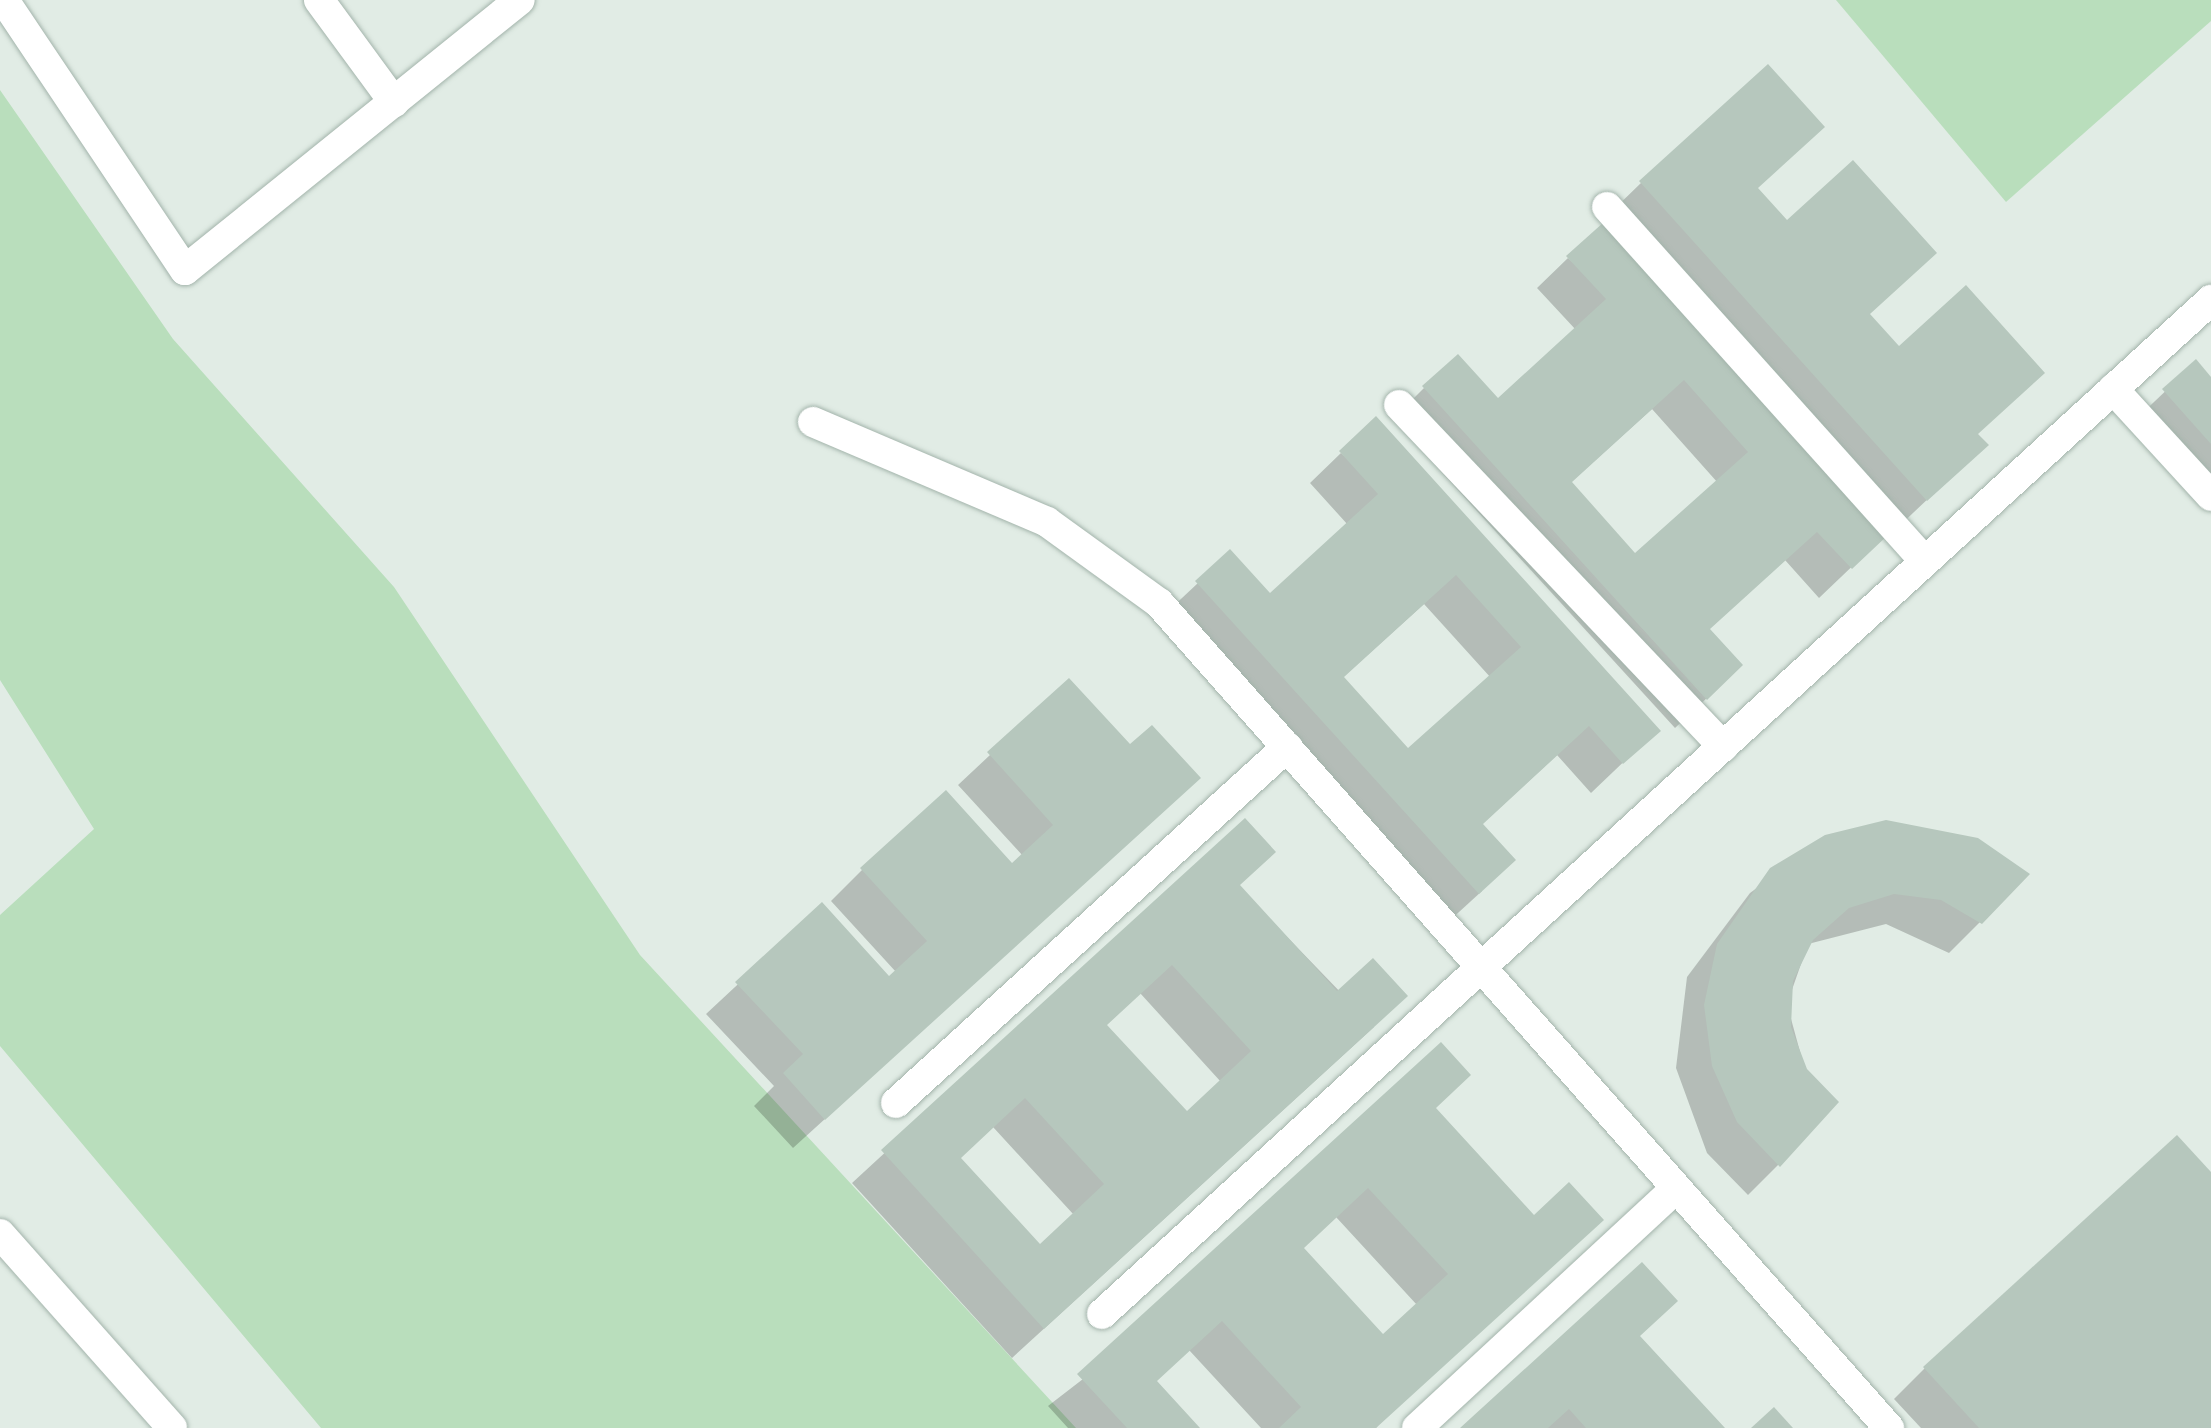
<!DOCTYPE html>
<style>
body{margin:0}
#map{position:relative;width:2211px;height:1428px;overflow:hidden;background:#e1ece5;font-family:Arial,sans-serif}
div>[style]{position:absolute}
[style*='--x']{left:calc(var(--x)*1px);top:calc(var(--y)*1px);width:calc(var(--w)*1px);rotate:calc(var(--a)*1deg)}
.green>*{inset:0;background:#b9debc}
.shadow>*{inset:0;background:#0003}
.building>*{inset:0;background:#b6c7bd}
.roads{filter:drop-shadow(0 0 2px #a3b4ab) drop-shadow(0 0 2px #a3b4ab)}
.minor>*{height:30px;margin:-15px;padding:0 15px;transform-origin:15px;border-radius:15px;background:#fff}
span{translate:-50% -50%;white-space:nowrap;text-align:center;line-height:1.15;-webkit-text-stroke:8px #f1f8f4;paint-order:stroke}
</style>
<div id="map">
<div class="green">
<div style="clip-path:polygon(1836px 0,2211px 0,2211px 21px,2006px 202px)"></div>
<div style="clip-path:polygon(0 90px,173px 339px,394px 587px,640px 955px,1076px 1428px,321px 1428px,0 1046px,0 915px,94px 829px,0 680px)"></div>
</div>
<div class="shadow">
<div style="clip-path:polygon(1641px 183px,1756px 189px,1787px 223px,1934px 253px,1868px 315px,1985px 445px,1895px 530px,1610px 213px)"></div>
<div style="clip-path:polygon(evenodd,1568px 258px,1885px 535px,1819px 598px,1785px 560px,1708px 630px,1709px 696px,1675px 728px,1393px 419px,1424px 388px,1498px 402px,1576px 330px,1537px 288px,1568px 258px,1652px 409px,1718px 483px,1635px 557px,1570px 483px,1652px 409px)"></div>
<div style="clip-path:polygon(2195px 363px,2211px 380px,2211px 508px,2133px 422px)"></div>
<div style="clip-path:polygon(evenodd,1341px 453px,1657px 730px,1591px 793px,1557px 755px,1481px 825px,1482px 891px,1447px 923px,1166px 613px,1230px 553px,1270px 596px,1348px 525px,1310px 483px,1341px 453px,1424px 604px,1491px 678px,1408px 752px,1342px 678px,1424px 604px)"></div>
<div style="clip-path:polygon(1069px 681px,1167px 808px,793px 1148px,754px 1106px,774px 1086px,706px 1014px,822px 906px,889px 979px,896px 972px,831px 901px,862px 870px,1011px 866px,1023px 856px,958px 785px)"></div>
<div style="clip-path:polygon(evenodd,1245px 821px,1238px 886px,1374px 1027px,1012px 1358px,852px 1183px,1245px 821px,1140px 993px,1221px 1082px,1186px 1114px,1105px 1026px,1140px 993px,1245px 821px,993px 1127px,1074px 1215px,1040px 1247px,958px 1159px,993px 1127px)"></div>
<div style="clip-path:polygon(1886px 823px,1980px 922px,1949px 953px,1886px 924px,1808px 944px,1787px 1004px,1805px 1070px,1778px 1165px,1748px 1195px,1707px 1153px,1676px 1068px,1687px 977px,1750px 893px,1826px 837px)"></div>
<div style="clip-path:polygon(evenodd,1433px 1109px,1533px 1218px,1376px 1428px,1261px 1428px,1189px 1350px,1154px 1382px,1196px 1428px,1068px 1428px,1048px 1406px,1433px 1109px,1336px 1217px,1417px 1305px,1383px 1337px,1301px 1249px,1336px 1217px)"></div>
<div style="clip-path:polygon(2211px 1176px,2211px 1428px,1921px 1428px,1894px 1399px,1925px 1368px)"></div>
<div style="clip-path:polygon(1637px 1337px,1721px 1428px,1464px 1428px)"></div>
</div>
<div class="building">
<div style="clip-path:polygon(1768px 64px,1825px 127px,1758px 188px,1787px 220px,1853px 160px,1937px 253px,1870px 314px,1899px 346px,1966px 285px,2045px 373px,1978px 434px,1989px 445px,1927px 501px,1639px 181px)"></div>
<div style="clip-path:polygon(evenodd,1604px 222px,1888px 535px,1852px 569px,1817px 532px,1710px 629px,1743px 665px,1707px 700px,1422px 386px,1458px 354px,1498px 398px,1606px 299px,1566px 256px,1604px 222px,1684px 380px,1748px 452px,1635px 553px,1572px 482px,1684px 380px)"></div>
<div style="clip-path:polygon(2196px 359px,2211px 377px,2211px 444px,2162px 389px)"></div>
<div style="clip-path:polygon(evenodd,1376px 416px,1661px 731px,1623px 764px,1589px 726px,1483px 824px,1516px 860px,1479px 894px,1195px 581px,1230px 549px,1270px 593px,1378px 494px,1339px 451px,1376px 416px,1456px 575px,1521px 647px,1408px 748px,1344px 677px,1456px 575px)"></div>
<div style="clip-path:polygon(1069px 678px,1130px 744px,1152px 725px,1201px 778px,825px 1120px,783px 1073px,803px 1054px,735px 982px,822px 902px,889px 976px,927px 941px,860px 868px,946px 790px,1012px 863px,1053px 825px,987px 752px)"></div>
<div style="clip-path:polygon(evenodd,1245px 818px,1276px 852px,1240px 885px,1337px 991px,1373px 958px,1408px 996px,1044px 1329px,881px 1150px,1245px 818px,1172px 965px,1251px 1051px,1187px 1111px,1107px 1025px,1172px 965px,1245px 818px,1025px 1098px,1104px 1184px,1040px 1244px,961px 1158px,1025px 1098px)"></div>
<div style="clip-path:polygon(1886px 820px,1978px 838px,2030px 874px,1982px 924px,1941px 900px,1894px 894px,1849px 908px,1813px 940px,1793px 981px,1791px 1027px,1807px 1069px,1839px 1102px,1780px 1167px,1737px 1122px,1712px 1066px,1704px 1005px,1717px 944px,1770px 868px,1825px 835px)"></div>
<div style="clip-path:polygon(evenodd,1441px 1042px,1471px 1075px,1436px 1108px,1534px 1215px,1569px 1182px,1604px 1220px,1376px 1428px,1279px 1428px,1301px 1407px,1222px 1321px,1157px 1381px,1200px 1428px,1127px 1428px,1077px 1374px,1441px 1042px,1368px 1188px,1448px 1274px,1383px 1334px,1304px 1248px,1368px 1188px)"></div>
<div style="clip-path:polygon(2177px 1135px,2211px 1172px,2211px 1428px,1979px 1428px,1923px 1367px)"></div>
<div style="clip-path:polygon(1642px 1262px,1678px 1301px,1640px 1336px,1725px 1428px,1586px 1428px,1569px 1409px,1548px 1428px,1460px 1428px)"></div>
<div style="clip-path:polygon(1774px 1407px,1793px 1428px,1751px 1428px)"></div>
</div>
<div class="roads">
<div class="minor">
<div style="--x:4;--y:0;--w:325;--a:56.2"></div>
<div style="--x:185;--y:270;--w:430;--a:-38.9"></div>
<div style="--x:319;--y:0;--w:127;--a:53.7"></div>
<div style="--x:1607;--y:207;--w:476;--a:48.1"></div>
<div style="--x:2113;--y:389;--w:145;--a:47.5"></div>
<div style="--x:1399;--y:405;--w:471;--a:46.5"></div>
<div style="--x:813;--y:422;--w:254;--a:23.1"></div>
<div style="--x:1047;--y:522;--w:138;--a:35.9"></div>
<div style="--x:1159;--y:603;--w:1102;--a:48.5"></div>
<div style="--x:896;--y:1103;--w:529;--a:-42.32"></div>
<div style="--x:0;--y:1234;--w:259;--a:48.4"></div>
<div style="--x:1102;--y:1314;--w:1503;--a:-42.44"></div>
<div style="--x:1417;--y:1428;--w:353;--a:-42.8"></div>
</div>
</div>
</div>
